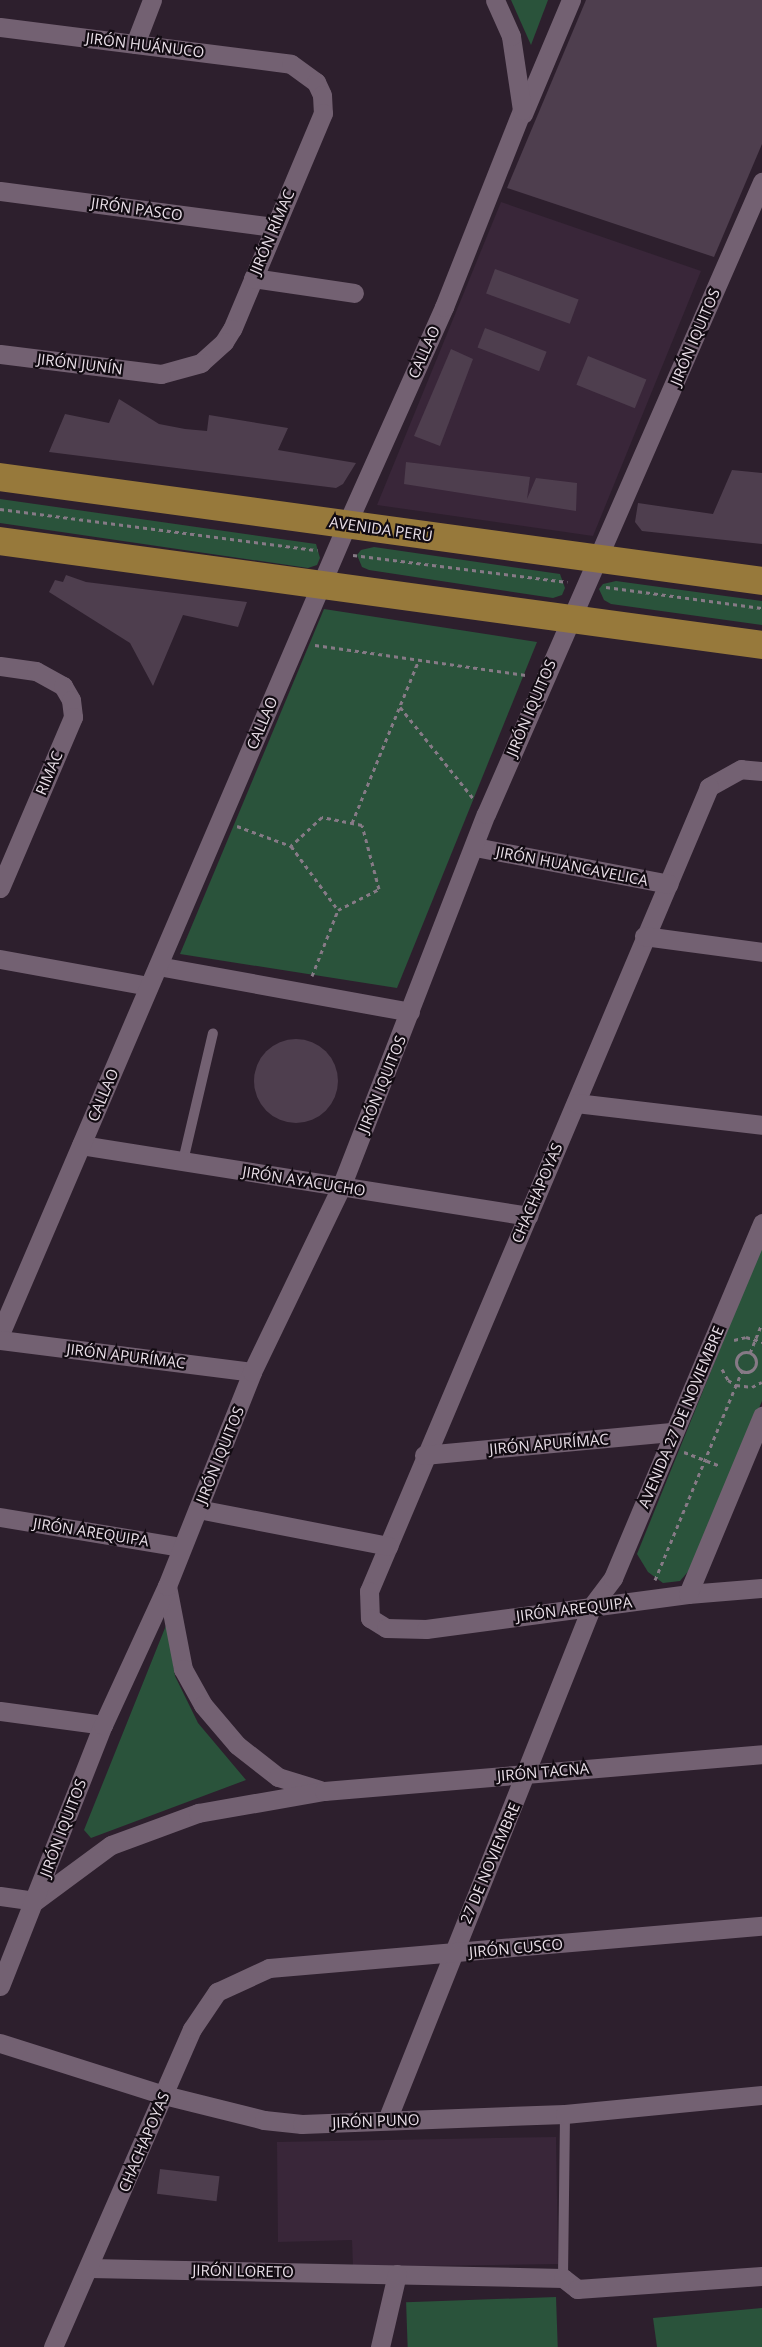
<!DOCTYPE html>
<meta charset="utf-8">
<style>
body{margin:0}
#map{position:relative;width:762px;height:2347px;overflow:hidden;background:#2d1f2d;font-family:"Open Sans",sans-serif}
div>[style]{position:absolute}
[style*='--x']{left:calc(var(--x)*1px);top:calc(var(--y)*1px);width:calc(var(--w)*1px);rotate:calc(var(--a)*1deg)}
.built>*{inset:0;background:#392639}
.green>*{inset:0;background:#2a533b;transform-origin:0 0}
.building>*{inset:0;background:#4e3e4e;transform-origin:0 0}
.round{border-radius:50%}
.path>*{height:3px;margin-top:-1.5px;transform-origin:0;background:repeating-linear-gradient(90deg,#867a86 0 4px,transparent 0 8px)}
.path>.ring{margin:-1.5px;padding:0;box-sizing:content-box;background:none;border:3px solid #867a86;border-radius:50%}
.lane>*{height:10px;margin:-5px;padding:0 5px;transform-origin:5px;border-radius:5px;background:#736172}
.street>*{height:19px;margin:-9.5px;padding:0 9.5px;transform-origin:9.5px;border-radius:9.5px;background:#736172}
.primary>*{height:28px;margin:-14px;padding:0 14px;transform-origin:14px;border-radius:14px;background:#97793b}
span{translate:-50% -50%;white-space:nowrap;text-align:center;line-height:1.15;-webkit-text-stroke:4.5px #120b12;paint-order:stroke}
.street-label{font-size:15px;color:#e9dfe8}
</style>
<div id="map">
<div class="built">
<div style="clip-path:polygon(501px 202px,701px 271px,593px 536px,377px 505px)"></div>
<div style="clip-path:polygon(556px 2137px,558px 2264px,353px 2267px,352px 2240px,278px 2242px,277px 2142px)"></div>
</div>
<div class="green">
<div style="clip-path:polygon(511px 0,548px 0,531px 45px)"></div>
<div style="clip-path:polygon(0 499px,316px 544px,320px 558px,317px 565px,308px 568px,0 523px)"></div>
<div style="clip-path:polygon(374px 547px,560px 574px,565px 588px,562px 595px,553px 598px,369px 570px,362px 567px,357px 555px,361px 550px)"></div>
<div style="clip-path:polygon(616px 581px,762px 601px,762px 625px,611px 604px,604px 600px,599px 589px,603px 584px)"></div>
<div style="clip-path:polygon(324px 609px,537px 642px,397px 988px,180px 954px)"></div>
<div style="clip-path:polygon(762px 1245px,762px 1401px,692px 1567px,680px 1581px,663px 1583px,648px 1572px,637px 1554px)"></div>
<div style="clip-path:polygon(167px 1623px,175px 1676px,198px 1723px,246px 1780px,91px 1838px,84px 1830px)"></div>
<div style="left:556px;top:2297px;width:50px;height:150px;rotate:88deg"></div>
<div style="clip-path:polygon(762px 2308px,762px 2347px,657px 2347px,653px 2318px)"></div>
</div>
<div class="building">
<div style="clip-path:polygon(586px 0,762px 0,762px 144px,714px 257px,507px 188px)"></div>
<div style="left:495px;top:269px;width:89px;height:26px;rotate:20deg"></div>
<div style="left:485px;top:328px;width:66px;height:21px;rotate:21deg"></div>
<div style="clip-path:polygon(451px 349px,473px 359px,440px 446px,414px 436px)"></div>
<div style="left:588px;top:356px;width:63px;height:31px;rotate:22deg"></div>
<div style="clip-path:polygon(119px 399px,159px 424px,185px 429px,207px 431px,209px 415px,288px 428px,278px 450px,356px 463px,343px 484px,336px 488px,49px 452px,65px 414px,109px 423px)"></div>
<div style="clip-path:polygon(406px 462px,530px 477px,527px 499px,536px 478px,577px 483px,576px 511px,404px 484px)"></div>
<div style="clip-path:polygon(732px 470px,762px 473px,762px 544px,642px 531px,635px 522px,638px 503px,713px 514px)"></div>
<div style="clip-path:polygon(66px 575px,86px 582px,247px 602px,238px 627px,183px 615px,153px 686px,130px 643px,49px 592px,55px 580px,63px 582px)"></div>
<div class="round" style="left:254px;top:1039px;width:84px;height:84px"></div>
<div style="left:160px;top:2169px;width:60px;height:25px;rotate:7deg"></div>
</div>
<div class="path">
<div style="--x:0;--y:509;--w:320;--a:7.4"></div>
<div style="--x:353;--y:555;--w:216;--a:7.2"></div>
<div style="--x:606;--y:587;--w:157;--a:7.7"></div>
<div style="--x:315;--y:645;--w:213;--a:8.1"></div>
<div style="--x:400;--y:707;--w:117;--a:51.3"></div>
<div style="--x:352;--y:823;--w:176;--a:-67.7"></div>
<div style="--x:237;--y:826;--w:58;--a:20.3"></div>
<div style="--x:291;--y:846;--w:79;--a:53.7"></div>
<div style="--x:338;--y:910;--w:46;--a:-27.1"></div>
<div style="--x:379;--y:889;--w:66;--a:-104.9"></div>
<div style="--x:362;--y:825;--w:41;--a:-168.7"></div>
<div style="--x:322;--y:817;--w:42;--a:136.9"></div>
<div style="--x:312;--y:976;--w:71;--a:-68.5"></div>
<div style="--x:734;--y:1340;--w:12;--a:-14"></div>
<div style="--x:746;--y:1337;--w:17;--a:17"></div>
<div class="ring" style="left:736px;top:1352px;width:17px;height:17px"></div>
<div style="--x:750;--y:1353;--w:31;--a:-68"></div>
<div style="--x:722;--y:1369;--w:13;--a:61"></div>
<div style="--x:728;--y:1380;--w:9;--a:32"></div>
<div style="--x:736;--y:1385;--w:16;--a:7"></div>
<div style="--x:752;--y:1387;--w:11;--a:-27"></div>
<div style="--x:684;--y:1452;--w:39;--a:21"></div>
<div style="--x:655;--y:1580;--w:226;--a:-67.4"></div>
</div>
<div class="lane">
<div style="--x:183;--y:1161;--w:131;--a:-76.8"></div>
<div style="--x:563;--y:2278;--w:164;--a:-89.3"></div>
</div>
<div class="street">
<div style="--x:0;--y:27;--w:293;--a:7.2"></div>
<div style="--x:291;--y:64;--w:31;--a:36"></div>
<div style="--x:316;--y:82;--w:14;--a:65"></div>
<div style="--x:322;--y:95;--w:18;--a:87"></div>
<div style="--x:323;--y:113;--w:234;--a:112.8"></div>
<div style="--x:232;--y:329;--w:15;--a:122"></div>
<div style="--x:224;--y:342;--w:31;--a:138"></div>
<div style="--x:201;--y:363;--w:41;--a:164.6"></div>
<div style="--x:161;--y:374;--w:162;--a:-172.9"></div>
<div style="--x:135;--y:44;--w:47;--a:-68.9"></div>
<div style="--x:523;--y:114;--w:124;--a:-67.2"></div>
<div style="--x:0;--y:191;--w:276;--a:7.5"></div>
<div style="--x:253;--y:278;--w:102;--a:8.4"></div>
<div style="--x:0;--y:666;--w:36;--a:8"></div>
<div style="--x:36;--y:671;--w:31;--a:29"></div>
<div style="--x:63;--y:686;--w:16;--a:60"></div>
<div style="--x:71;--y:700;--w:17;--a:83"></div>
<div style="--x:73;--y:717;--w:186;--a:113.1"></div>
<div style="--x:762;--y:771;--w:21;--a:-175"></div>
<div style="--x:741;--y:769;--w:37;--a:151"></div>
<div style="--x:709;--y:787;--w:873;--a:112.92"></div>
<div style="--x:369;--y:1591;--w:27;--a:88"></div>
<div style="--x:370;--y:1618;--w:19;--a:32"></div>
<div style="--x:386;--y:1628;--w:40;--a:1.4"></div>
<div style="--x:426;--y:1629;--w:264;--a:-7.6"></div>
<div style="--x:688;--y:1594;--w:74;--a:-4.6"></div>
<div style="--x:475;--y:847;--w:197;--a:10.8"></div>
<div style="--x:644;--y:936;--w:119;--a:7.7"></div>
<div style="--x:0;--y:959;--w:151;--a:10.3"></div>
<div style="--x:158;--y:966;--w:256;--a:10.3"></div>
<div style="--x:576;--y:1103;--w:187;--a:6.7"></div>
<div style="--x:81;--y:1145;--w:453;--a:9"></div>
<div style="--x:0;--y:1334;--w:881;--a:-66.81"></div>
<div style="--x:347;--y:524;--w:238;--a:-65.9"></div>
<div style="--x:444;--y:307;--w:212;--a:-68.4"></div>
<div style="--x:522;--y:110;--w:75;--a:-98.5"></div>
<div style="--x:511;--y:36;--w:39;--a:-114"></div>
<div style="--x:0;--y:1340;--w:254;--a:7.2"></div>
<div style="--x:424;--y:1455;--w:251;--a:-5.3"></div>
<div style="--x:198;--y:1509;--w:194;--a:11"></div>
<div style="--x:0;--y:1517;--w:184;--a:9.4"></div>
<div style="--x:167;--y:1586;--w:85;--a:79.1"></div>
<div style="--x:183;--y:1669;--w:41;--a:60.9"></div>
<div style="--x:203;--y:1705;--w:52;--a:49.6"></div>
<div style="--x:237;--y:1745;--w:52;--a:38"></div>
<div style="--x:278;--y:1777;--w:44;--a:17.2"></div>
<div style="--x:688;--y:1594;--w:193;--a:-67.4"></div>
<div style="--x:0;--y:1711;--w:104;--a:7.7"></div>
<div style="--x:0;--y:1896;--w:35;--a:8"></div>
<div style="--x:35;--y:1901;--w:94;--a:-36.4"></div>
<div style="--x:111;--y:1845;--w:93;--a:-20.2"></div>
<div style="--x:198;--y:1813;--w:128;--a:-9.9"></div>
<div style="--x:324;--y:1791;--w:440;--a:-4.8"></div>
<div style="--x:0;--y:1986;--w:281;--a:-68.5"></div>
<div style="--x:103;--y:1725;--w:153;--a:-65.3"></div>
<div style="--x:167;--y:1586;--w:230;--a:-68.3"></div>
<div style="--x:252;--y:1372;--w:205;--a:-64.3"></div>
<div style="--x:341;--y:1187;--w:400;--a:-68.8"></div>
<div style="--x:486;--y:814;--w:690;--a:-66.41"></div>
<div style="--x:0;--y:2043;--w:172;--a:17.6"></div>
<div style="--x:164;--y:2095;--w:103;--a:14"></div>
<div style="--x:264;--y:2120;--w:38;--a:6"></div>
<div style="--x:302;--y:2124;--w:263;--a:-2.2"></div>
<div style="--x:565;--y:2114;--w:198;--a:-5.5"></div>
<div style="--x:387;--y:2120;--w:553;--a:-68.26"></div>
<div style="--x:592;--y:1606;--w:35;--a:-53"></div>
<div style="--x:613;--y:1578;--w:385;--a:-67.2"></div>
<div style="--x:90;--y:2268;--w:473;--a:1.2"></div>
<div style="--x:563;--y:2278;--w:18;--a:38"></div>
<div style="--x:577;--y:2289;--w:185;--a:-4"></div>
<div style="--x:53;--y:2347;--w:347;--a:-66.4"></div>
<div style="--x:192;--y:2029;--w:45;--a:-56"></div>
<div style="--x:217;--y:1992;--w:57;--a:-24.8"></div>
<div style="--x:269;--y:1968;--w:495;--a:-4.9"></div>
<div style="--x:380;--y:2347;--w:75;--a:-76.9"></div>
</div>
<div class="primary">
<div style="--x:0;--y:477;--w:769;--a:7.77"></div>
<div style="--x:0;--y:541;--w:769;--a:7.77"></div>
</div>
<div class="street-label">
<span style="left:145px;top:45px;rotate:7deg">JIRÓN HUÁNUCO</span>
<span style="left:137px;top:209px;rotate:8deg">JIRÓN PASCO</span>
<span style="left:272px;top:232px;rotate:-67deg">JIRÓN RÍMAC</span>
<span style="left:695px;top:337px;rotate:-67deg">JIRÓN IQUITOS</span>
<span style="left:424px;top:352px;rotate:-66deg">CALLAO</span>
<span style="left:80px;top:364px;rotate:7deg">JIRÓN JUNÍN</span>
<span style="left:381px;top:529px;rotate:8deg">AVENIDA PERÚ</span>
<span style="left:531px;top:708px;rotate:-67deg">JIRÓN IQUITOS</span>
<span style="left:262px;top:723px;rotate:-67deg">CALLAO</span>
<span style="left:49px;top:773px;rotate:-67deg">RIMAC</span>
<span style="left:572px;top:866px;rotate:11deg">JIRÓN HUANCAVELICA</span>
<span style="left:382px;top:1084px;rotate:-68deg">JIRÓN IQUITOS</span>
<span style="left:103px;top:1095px;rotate:-67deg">CALLAO</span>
<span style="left:304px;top:1181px;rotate:9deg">JIRÓN AYACUCHO</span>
<span style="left:537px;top:1193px;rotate:-67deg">CHACHAPOYAS</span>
<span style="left:126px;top:1356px;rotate:7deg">JIRÓN APURÍMAC</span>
<span style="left:681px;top:1417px;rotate:-67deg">AVENIDA 27 DE NOVIEMBRE</span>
<span style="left:549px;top:1444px;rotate:-5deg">JIRÓN APURÍMAC</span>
<span style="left:220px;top:1455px;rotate:-68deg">JIRÓN IQUITOS</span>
<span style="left:91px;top:1532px;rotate:9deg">JIRÓN AREQUIPA</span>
<span style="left:574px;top:1609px;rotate:-7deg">JIRÓN AREQUIPA</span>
<span style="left:543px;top:1772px;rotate:-5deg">JIRÓN TACNA</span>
<span style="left:63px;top:1828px;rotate:-69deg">JIRÓN IQUITOS</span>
<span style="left:490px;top:1863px;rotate:-67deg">27 DE NOVIEMBRE</span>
<span style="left:516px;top:1948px;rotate:-5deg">JIRÓN CUSCO</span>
<span style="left:376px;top:2121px;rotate:-2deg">JIRÓN PUNO</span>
<span style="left:144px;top:2142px;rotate:-67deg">CHACHAPOYAS</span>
<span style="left:243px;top:2271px;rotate:1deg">JIRÓN LORETO</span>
</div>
</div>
